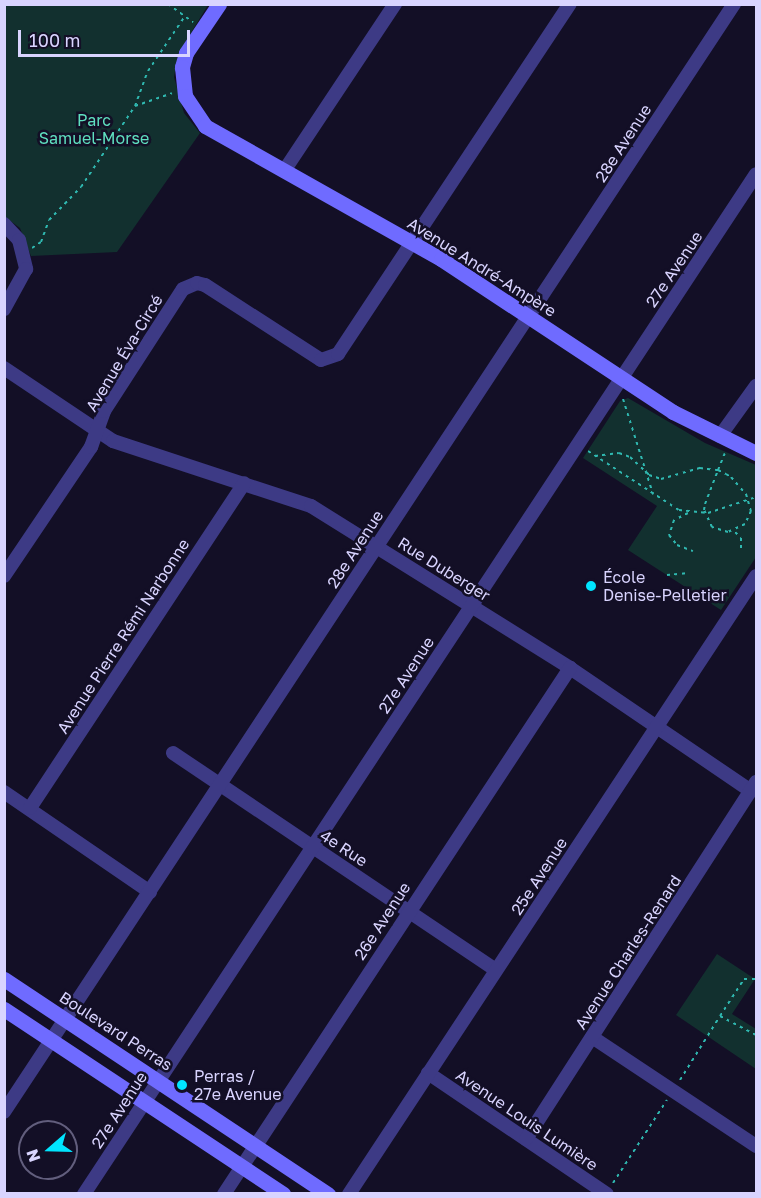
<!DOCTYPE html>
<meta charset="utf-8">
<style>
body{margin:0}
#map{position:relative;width:761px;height:1198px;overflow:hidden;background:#130f26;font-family:"Golos Text",sans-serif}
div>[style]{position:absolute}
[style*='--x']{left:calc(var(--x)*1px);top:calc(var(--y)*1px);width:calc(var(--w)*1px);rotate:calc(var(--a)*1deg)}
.green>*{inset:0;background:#12302f}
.path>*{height:2px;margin-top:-1px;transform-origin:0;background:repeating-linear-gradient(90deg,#2fb8b0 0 3px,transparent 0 7.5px)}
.street>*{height:14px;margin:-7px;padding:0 7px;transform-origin:7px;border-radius:7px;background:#3d3a85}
.secondary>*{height:15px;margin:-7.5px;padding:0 7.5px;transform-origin:7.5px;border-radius:7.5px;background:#6f6bff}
.dots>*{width:16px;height:16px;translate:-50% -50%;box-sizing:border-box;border:3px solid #130f26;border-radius:50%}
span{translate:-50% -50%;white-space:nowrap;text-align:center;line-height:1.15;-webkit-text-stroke:5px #130f26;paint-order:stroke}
.park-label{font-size:16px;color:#5fe0c0}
.street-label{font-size:16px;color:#d9d4ff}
.poi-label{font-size:16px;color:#d9d4ff}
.left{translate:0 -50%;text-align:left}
.frame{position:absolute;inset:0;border:6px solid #d9d4ff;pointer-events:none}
.north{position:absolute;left:18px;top:1120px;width:60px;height:60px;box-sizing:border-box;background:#130f26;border:2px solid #625e7d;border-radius:50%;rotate:250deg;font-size:16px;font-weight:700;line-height:24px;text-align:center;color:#d9d4ff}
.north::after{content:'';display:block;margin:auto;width:21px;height:27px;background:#00e5ff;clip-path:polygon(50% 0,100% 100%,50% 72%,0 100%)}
.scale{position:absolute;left:18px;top:30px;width:172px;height:27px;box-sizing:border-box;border:3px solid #d9d4ff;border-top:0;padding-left:8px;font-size:18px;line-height:21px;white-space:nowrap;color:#d9d4ff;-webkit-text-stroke:4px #130f26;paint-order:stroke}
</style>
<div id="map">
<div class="green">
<div style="clip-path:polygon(5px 5px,208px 5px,178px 54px,174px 77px,184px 113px,200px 133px,117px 252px,31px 256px,20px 228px,5px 217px)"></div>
<div style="clip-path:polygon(628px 398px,705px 443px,756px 465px,756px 557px,721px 610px,628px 550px,657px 506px,583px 458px,620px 401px)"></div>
<div style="clip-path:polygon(717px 954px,755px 979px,732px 1014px,756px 1029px,756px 1069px,676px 1015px)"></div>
</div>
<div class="path">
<div style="--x:168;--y:4;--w:31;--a:36"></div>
<div style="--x:135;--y:106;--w:37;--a:-70"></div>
<div style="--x:148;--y:71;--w:66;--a:-56.1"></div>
<div style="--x:32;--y:248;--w:11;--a:-34"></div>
<div style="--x:41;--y:242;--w:23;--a:-70"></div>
<div style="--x:49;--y:220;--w:46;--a:-45.9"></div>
<div style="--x:81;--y:187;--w:97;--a:-56.3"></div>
<div style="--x:135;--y:106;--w:39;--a:-19"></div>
<div style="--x:623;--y:399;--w:100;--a:72.5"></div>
<div style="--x:588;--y:451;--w:108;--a:33"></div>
<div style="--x:679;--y:510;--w:29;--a:6"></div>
<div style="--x:708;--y:513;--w:51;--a:-18.4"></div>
<div style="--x:595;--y:456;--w:24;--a:-7"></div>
<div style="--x:619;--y:453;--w:12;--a:20"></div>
<div style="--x:630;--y:457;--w:26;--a:43"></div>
<div style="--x:649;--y:475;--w:13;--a:18"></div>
<div style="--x:661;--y:479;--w:41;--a:-15.8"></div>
<div style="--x:700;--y:468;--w:16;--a:7"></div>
<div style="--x:716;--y:470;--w:2;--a:0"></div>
<div style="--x:718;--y:470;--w:9;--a:27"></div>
<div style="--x:726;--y:474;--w:6;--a:31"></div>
<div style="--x:731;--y:477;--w:23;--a:49"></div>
<div style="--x:746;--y:494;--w:18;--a:74"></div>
<div style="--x:751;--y:511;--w:14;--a:115"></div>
<div style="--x:745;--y:524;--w:19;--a:155"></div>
<div style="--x:728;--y:532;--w:17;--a:-163"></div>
<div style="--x:712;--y:527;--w:19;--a:-115"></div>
<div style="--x:704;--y:510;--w:6;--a:-81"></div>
<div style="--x:705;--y:504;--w:36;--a:-69"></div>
<div style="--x:718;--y:470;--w:18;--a:-68"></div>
<div style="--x:688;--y:513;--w:16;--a:153"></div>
<div style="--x:674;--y:520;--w:16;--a:108"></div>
<div style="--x:669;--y:535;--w:13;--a:51"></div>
<div style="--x:677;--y:545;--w:17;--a:21"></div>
<div style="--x:735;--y:532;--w:8;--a:45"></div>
<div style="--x:741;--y:538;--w:12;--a:90"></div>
<div style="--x:667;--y:575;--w:22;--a:-5"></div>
<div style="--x:720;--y:1016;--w:44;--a:-57"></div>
<div style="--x:744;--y:979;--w:12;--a:0"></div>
<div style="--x:680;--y:1080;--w:75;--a:-58"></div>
<div style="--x:720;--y:1016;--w:41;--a:27.8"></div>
<div style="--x:613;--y:1183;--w:99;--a:-57"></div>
</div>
<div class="street">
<div style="--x:284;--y:171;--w:201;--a:-56.4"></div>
<div style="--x:4;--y:224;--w:22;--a:47"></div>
<div style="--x:19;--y:240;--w:30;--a:76"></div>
<div style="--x:26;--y:269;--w:46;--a:118.8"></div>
<div style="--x:4;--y:368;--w:131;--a:33.8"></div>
<div style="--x:113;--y:441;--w:208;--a:18.2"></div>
<div style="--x:311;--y:506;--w:305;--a:32"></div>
<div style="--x:570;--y:668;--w:219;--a:34.2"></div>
<div style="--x:720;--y:436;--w:62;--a:-54.2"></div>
<div style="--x:4;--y:576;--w:156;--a:-56"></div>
<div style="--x:91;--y:447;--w:38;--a:-70"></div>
<div style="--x:104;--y:411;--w:145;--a:-57.1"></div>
<div style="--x:183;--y:289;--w:15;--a:-23"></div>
<div style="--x:197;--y:283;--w:8;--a:14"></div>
<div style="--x:205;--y:285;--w:138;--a:32.9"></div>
<div style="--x:321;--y:360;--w:18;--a:-19"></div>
<div style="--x:338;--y:354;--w:420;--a:-56.5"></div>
<div style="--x:173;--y:753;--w:389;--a:33.9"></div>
<div style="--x:4;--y:792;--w:177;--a:34.4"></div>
<div style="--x:30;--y:808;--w:389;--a:-56.6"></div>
<div style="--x:592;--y:1037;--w:197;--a:33.6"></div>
<div style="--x:428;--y:1073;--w:216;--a:34.1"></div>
<div style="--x:4;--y:1112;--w:1327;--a:-56.62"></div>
<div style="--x:526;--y:1139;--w:425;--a:-57.2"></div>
<div style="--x:84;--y:1194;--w:1221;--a:-56.62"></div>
<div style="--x:224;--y:1194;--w:630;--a:-56.66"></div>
<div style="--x:349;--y:1194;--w:740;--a:-56.63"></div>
</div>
<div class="secondary">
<div style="--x:219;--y:4;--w:59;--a:124"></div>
<div style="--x:186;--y:53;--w:15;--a:106"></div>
<div style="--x:182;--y:67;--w:29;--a:84"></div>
<div style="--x:185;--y:96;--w:36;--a:56"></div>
<div style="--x:205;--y:126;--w:271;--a:29.4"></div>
<div style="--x:441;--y:259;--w:278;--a:33.4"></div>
<div style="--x:673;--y:412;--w:93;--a:26.3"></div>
<div style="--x:4;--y:979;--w:389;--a:33.6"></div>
<div style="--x:4;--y:1009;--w:335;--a:33.5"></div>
</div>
<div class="dots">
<div style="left:591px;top:586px;background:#00e5ff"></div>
<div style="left:182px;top:1085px;background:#00e5ff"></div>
</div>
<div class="park-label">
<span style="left:94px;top:129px">Parc<br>Samuel-Morse</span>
</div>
<div class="street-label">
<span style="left:623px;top:143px;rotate:-57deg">28e Avenue</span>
<span style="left:482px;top:267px;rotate:32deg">Avenue André-Ampère</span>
<span style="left:674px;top:269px;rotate:-56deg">27e Avenue</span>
<span style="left:124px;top:353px;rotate:-59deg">Avenue Éva-Circé</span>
<span style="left:355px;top:549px;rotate:-57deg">28e Avenue</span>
<span style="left:444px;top:569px;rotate:32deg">Rue Duberger</span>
<span style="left:123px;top:636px;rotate:-57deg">Avenue Pierre Rémi Narbonne</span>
<span style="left:406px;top:675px;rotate:-57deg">27e Avenue</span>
<span style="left:344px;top:848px;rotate:33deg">4e Rue</span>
<span style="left:539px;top:876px;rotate:-57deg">25e Avenue</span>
<span style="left:382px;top:921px;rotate:-57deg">26e Avenue</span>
<span style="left:628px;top:952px;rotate:-57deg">Avenue Charles-Renard</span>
<span style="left:116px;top:1031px;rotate:33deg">Boulevard Perras</span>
<span style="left:119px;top:1110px;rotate:-57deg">27e Avenue</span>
<span style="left:527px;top:1120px;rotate:34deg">Avenue Louis Lumière</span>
</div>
<div class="poi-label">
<span class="left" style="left:603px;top:586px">École<br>Denise-Pelletier</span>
<span class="left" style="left:194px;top:1085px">Perras /<br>27e Avenue</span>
</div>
<div class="frame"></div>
<div class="north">N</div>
<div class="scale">100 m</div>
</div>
